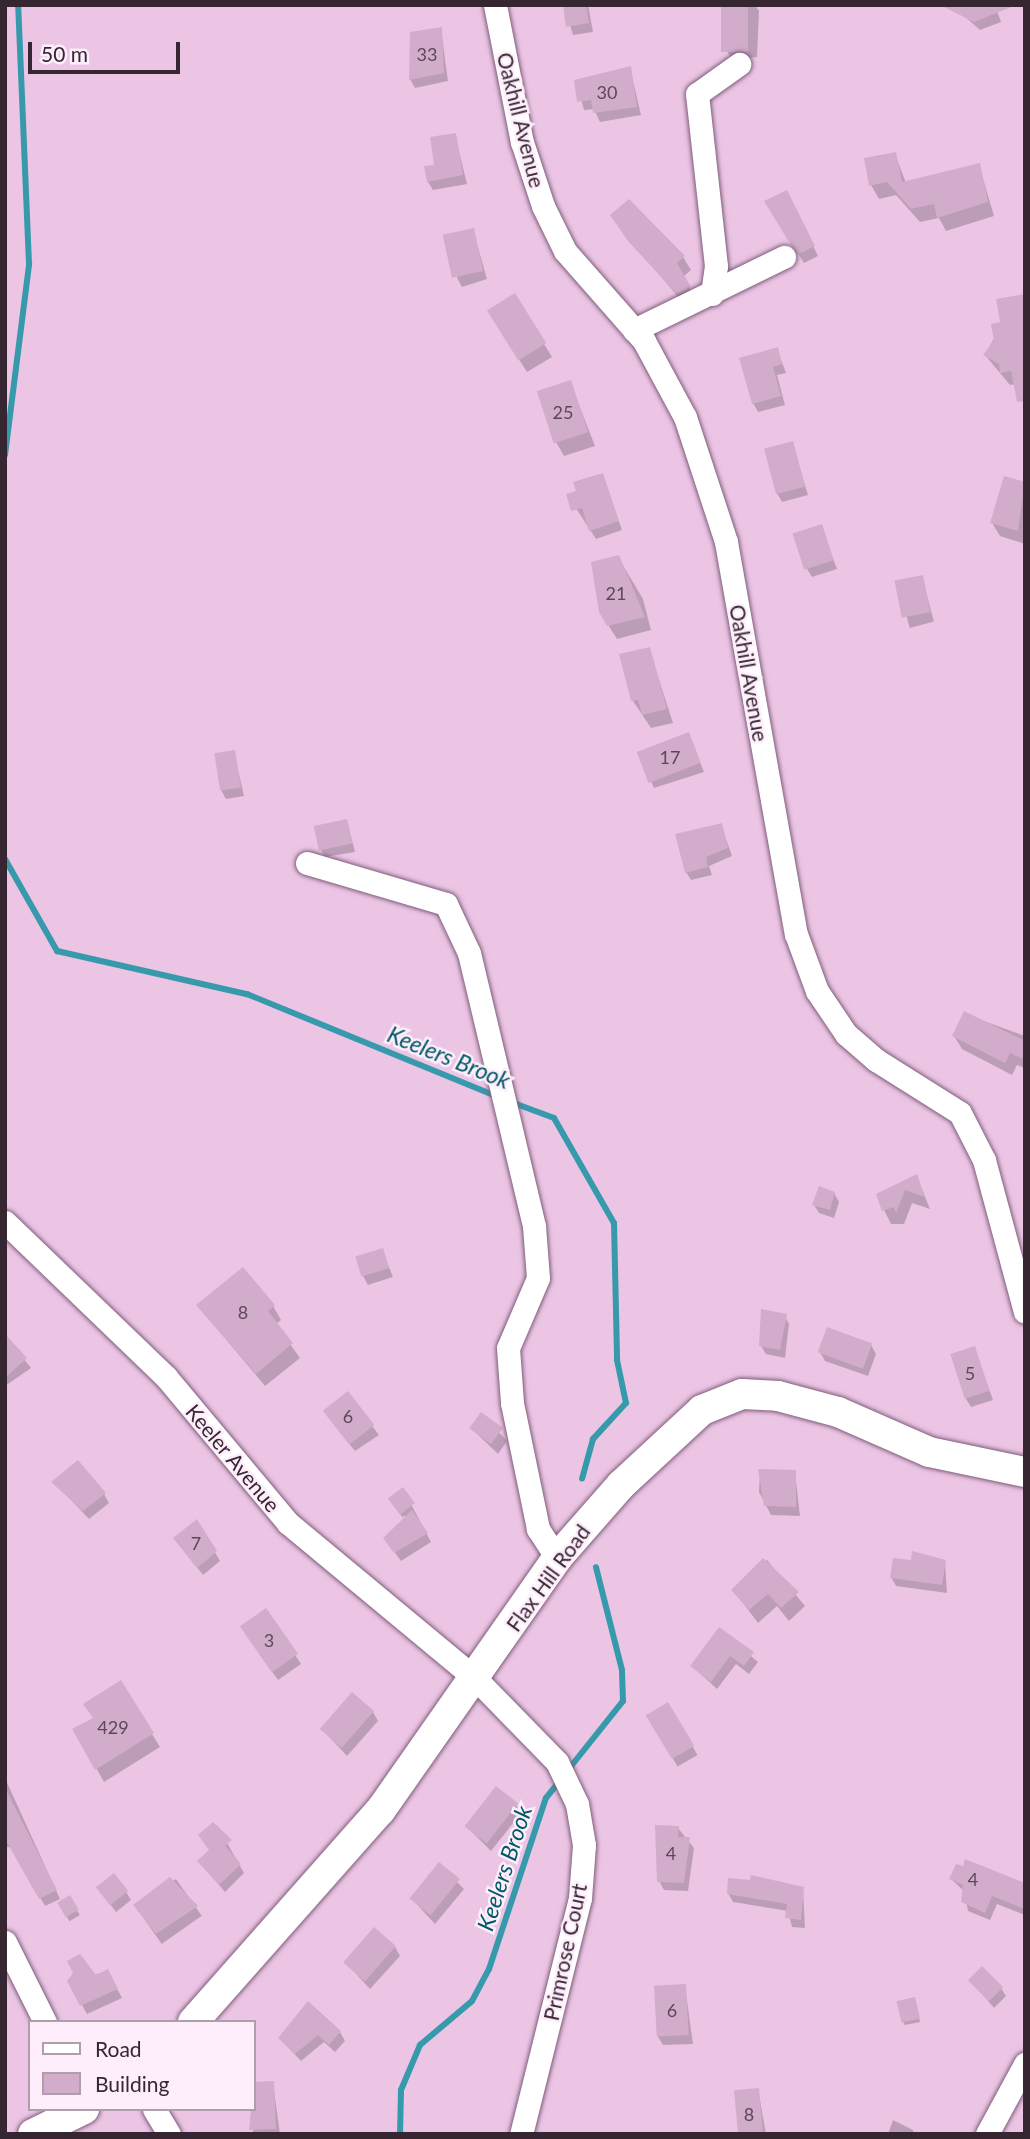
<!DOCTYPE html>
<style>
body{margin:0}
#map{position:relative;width:1030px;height:2139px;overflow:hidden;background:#ecc5e5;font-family:Lato,sans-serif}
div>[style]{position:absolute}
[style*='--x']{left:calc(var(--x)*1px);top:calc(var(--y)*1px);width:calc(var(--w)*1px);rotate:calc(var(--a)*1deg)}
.shadow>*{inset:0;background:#0003;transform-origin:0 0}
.stream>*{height:6px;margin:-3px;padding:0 3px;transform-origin:3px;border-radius:3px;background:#3799ac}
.building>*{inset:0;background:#d2accb;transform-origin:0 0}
.roads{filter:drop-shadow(0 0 2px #7f5d7a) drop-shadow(0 0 2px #7f5d7a)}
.minor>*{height:23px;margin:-11.5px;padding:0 11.5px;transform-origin:11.5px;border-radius:11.5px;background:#fff}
.major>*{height:30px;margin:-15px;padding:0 15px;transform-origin:15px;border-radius:15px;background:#fff}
span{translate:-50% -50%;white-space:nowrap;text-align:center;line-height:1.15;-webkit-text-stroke:5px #feeefb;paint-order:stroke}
.number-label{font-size:18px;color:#5c4858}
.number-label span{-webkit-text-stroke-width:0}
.street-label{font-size:21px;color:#352632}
.water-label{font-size:23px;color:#015966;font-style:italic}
.frame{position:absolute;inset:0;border:7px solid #352632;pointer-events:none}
.legend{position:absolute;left:28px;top:2020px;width:228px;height:91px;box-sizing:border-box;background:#feeefb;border:2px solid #ae9eab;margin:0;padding:9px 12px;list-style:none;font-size:21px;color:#352632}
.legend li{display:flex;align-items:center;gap:14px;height:35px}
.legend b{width:35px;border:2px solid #ae9eab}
.scale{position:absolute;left:28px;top:42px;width:152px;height:32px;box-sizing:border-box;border:4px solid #352632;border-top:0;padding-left:9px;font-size:21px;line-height:24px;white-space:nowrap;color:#352632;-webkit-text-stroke:5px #feeefb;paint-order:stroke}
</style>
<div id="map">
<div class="shadow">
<div style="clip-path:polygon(564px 5px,588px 5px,593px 32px,573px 35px)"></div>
<div style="clip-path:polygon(730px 5px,755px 5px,759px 11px,757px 57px,732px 60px,727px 51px)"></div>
<div style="clip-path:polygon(995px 5px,1001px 22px,980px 30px,962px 14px)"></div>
<div style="clip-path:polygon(441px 29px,448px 81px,415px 88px,410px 79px)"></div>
<div style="clip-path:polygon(630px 68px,641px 115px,600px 122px,594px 109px,584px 110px,576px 81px)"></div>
<div style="clip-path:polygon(455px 135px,467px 184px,433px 190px,428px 182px)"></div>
<div style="clip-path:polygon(895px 154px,906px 183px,979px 165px,994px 216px,946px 231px,939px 218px,920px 222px,896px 195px,879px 199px,871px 185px)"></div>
<div style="clip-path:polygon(629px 201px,683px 257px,691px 270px,683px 277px,696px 300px,685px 305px,620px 228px)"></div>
<div style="clip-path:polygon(791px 201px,818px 256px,804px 263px,766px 202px)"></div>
<div style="clip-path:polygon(473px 230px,487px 279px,462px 287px,457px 278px)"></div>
<div style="clip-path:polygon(1002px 324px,1016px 384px,1010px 385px,985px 355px)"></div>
<div style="clip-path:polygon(497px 325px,544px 344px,552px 357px,527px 372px)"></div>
<div style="clip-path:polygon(777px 349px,786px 373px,777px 375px,785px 405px,758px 412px,753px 403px)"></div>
<div style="clip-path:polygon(570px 382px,595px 446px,564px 456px,556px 442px)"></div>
<div style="clip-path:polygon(792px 443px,808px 495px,782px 502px,777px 493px)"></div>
<div style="clip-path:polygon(602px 475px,622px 530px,596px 539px,568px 496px)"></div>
<div style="clip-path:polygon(1006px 478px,1025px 482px,1025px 544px,1000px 536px,992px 523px)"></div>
<div style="clip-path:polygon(821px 527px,837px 569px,812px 577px,807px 569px)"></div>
<div style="clip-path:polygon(618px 557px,643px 599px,651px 630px,617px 639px,600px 612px)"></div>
<div style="left:922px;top:577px;width:46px;height:25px;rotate:75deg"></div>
<div style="clip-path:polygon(649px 649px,673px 723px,651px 728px,633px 701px,622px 655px)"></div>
<div style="clip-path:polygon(689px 735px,704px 772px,654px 788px,650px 779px)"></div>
<div style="clip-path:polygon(234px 752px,244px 796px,226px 799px,221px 790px)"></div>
<div style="clip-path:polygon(347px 821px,355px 852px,325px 857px,320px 848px)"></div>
<div style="clip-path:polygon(721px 825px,732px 856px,709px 866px,712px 875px,691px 880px,686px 872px)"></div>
<div style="clip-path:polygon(965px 1014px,1025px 1036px,1025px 1068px,1017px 1065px,1012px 1075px,962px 1049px,954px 1036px)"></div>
<div style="clip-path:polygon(917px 1177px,930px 1209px,912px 1203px,904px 1224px,891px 1224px,884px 1210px)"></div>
<div style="clip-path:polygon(834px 1193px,839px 1202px,834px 1218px,819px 1213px,814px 1205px)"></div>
<div style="clip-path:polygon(382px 1250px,393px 1277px,368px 1285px,363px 1276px)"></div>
<div style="clip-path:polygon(198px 1306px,273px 1306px,281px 1320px,276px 1324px,300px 1358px,265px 1386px)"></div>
<div style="clip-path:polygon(784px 1315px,789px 1324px,785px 1358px,766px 1354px,761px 1346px)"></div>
<div style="clip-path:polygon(5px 1336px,31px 1368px,5px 1386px)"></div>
<div style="clip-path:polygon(871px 1345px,876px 1354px,868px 1376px,825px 1361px,820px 1352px)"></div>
<div style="clip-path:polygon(974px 1348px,993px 1400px,971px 1407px,966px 1399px)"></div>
<div style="clip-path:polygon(348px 1394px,379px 1435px,355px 1451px,332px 1422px)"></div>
<div style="clip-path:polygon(482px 1414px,507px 1441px,498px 1454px,471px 1428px)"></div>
<div style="clip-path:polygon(760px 1471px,795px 1472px,800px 1516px,771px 1515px,759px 1492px)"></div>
<div style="clip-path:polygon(54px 1482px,104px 1494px,109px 1503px,89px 1519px)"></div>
<div style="clip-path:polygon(403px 1489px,431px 1542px,401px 1561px,391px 1547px,411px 1514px,402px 1517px,390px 1498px)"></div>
<div style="clip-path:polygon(197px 1521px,220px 1561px,203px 1575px,175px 1539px)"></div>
<div style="clip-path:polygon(767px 1560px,805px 1606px,789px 1621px,777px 1606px,758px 1623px,734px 1591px)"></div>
<div style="clip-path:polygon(945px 1561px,947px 1593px,896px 1586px,891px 1577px)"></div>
<div style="clip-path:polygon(266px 1610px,301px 1664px,278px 1680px,246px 1635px)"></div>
<div style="clip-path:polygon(719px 1630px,758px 1662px,749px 1674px,736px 1664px,717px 1689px,692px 1666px)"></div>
<div style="clip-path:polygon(120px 1682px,160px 1747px,104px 1782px,75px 1730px,94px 1719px)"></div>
<div style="left:668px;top:1704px;width:59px;height:23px;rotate:60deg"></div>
<div style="clip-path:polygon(373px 1712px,378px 1721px,347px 1756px,322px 1729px)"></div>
<div style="clip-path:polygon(5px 1778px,60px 1899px,45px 1906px,12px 1847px,5px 1847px)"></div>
<div style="clip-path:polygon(516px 1805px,521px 1813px,491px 1851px,465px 1825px)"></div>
<div style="clip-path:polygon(217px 1825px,244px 1873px,225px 1892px,199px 1861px,210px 1851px,201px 1836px)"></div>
<div style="clip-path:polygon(678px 1828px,694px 1848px,688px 1891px,664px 1890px,659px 1881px)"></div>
<div style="clip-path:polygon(439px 1864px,464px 1889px,435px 1924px,411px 1898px)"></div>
<div style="left:176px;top:1879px;width:45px;height:49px;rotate:55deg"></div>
<div style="clip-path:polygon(951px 1879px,1025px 1884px,1025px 1915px,997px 1904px,990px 1920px,968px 1911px,964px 1891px)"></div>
<div style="clip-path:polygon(803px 1889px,805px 1928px,792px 1927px,788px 1911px,733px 1902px,728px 1893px)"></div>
<div style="clip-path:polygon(126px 1892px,131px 1900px,116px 1912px,104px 1896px)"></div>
<div style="left:69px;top:1897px;width:21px;height:12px;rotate:59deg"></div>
<div style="clip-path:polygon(395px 1947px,400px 1956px,370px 1989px,347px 1964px)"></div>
<div style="clip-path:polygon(108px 1971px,122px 1998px,87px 2014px,69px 1982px)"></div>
<div style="clip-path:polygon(970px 1980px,1001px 1988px,1006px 1996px,994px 2008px)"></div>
<div style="clip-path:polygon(685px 1986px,693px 2044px,663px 2045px,658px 2037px)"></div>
<div style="clip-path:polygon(916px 2003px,920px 2022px,905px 2025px,903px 2022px)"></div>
<div style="clip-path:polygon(340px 2032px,345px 2041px,335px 2052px,324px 2042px,301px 2061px,280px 2039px)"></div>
<div style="clip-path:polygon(273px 2083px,280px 2134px,253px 2134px,254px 2084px)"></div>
<div style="clip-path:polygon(758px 2089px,766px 2134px,739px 2134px)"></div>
<div style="clip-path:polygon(893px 2120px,913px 2130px,914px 2134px,888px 2134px)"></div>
</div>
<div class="stream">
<div style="--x:5;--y:455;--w:193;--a:-82.8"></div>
<div style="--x:29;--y:264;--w:259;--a:-92.4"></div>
<div style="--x:5;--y:859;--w:106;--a:60.5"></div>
<div style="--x:57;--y:951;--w:195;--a:12.8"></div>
<div style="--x:247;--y:994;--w:271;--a:22.3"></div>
<div style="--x:511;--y:1102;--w:46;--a:20.4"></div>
<div style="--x:554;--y:1118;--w:121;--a:60.3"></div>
<div style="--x:614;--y:1223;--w:137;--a:88.7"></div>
<div style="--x:617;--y:1360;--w:44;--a:78.2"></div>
<div style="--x:626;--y:1403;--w:49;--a:132.5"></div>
<div style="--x:593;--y:1439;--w:41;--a:105.4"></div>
<div style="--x:568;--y:1770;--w:88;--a:-51.4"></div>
<div style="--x:623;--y:1701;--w:31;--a:-92"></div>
<div style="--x:622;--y:1670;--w:106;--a:-104.2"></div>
<div style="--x:400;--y:2134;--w:44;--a:-88.7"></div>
<div style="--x:401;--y:2090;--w:49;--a:-67.1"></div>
<div style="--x:420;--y:2045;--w:68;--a:-40.2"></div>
<div style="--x:472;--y:2001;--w:36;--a:-62"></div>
<div style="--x:489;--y:1969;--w:180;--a:-71.6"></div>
<div style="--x:546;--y:1798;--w:21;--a:-51"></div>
</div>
<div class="building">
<div style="clip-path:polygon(563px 5px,586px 5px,589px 23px,566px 27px)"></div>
<div style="left:721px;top:5px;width:27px;height:47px"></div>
<div style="clip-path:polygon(940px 5px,1013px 5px,1014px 6px,974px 22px)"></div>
<div style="clip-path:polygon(442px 27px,444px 73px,409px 80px,410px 32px)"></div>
<div style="clip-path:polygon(631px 66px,637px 107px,593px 113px,591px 100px,577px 102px,574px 80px)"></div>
<div style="clip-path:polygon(456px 133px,463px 175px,427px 182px,424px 166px,434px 165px,430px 137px)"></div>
<div style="clip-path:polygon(896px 152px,902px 182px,980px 163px,988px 202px,937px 218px,934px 204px,911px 209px,887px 182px,869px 186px,864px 158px)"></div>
<div style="clip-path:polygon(787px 190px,815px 246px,797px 255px,764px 201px)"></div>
<div style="clip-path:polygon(629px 199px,685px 256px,677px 263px,691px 287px,677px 294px,628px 241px,610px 215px)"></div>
<div style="left:474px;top:228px;width:44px;height:32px;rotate:78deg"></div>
<div style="left:515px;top:293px;width:59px;height:33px;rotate:58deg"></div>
<div style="clip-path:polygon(1025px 294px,1025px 401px,1017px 402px,1011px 371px,1000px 373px,999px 364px,983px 355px,994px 341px,991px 324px,1000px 322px,996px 299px)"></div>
<div style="clip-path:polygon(778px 347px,782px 364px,773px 367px,781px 396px,752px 404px,739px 358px)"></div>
<div style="left:571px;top:380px;width:55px;height:36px;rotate:72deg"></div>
<div style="left:793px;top:441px;width:47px;height:30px;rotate:75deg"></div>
<div style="clip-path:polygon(603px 473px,619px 521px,589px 531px,582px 508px,571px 511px,566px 494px,576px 491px,573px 482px)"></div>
<div style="clip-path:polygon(1004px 476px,1025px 482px,1018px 531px,990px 523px)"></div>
<div style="left:822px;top:524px;width:38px;height:31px;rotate:72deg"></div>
<div style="clip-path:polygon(619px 555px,645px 617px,607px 626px,599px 612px,591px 562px)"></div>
<div style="left:923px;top:575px;width:38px;height:29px;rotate:79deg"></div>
<div style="clip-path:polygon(650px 647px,667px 709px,642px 715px,638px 700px,631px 701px,619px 654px)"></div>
<div style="left:689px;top:732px;width:33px;height:56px;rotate:69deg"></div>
<div style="left:235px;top:750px;width:38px;height:21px;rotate:81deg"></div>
<div style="left:347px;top:819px;width:25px;height:34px;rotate:78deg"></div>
<div style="clip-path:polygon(722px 823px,728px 848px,706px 857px,708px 867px,685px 873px,675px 834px)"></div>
<div style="clip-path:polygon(964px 1011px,1025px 1041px,1025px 1060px,1010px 1053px,1005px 1063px,952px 1036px)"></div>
<div style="clip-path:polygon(917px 1174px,925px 1197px,905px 1190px,896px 1213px,894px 1207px,882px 1211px,876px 1194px)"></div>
<div style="clip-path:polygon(819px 1186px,835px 1192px,830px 1210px,812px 1205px)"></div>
<div style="left:383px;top:1248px;width:21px;height:29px;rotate:73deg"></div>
<div style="clip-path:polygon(243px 1267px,275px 1305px,268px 1311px,293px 1343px,256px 1374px,196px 1305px)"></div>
<div style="clip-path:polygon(761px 1309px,787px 1314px,780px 1350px,759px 1346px)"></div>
<div style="left:827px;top:1327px;width:48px;height:27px;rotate:20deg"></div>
<div style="clip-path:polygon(5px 1334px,27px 1358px,5px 1378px)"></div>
<div style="left:975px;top:1346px;width:47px;height:26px;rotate:72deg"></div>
<div style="left:348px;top:1391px;width:43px;height:32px;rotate:52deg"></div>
<div style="left:481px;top:1412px;width:27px;height:20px;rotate:36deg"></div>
<div style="clip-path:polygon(78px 1460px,106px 1493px,83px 1511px,51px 1482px)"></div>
<div style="clip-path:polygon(758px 1469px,796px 1470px,796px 1507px,764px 1506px)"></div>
<div style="left:403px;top:1487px;width:20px;height:19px;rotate:53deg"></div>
<div style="clip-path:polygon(412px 1510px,428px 1533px,394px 1553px,383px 1538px)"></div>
<div style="clip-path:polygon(197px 1519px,217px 1551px,197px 1568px,173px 1538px)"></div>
<div style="clip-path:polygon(912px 1551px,946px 1560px,942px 1585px,890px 1578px,893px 1558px,911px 1560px)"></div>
<div style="clip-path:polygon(763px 1558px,799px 1592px,781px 1608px,768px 1594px,749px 1610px,731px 1590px)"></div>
<div style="left:266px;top:1608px;width:56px;height:32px;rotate:55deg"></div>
<div style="clip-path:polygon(719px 1627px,754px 1652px,744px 1666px,730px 1656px,711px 1682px,690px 1666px)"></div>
<div style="clip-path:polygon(121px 1680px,154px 1733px,95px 1770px,72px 1729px,93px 1718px,83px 1704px)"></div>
<div style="left:352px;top:1692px;width:29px;height:49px;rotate:41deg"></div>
<div style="left:668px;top:1702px;width:51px;height:26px;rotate:59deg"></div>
<div style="left:496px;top:1786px;width:28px;height:51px;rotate:38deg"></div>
<div style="clip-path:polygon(5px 1788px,57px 1890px,39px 1899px,5px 1839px)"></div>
<div style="clip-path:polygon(213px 1822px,232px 1840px,225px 1846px,241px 1864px,219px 1885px,197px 1861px,209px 1850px,198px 1835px)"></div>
<div style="clip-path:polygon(655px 1825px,679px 1826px,678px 1837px,690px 1837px,684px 1883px,657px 1882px)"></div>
<div style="clip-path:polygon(965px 1859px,1025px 1883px,1025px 1909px,992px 1896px,985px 1913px,961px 1902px,963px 1885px,949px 1879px,956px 1864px,963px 1866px)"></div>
<div style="left:439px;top:1862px;width:27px;height:47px;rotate:39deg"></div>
<div style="left:114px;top:1873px;width:23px;height:23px;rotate:52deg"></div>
<div style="clip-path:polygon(751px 1875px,804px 1887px,801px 1920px,785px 1918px,787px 1904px,727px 1894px,728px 1878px,750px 1880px)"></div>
<div style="clip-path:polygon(170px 1877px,198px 1906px,156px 1934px,133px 1905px)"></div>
<div style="left:70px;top:1895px;width:17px;height:15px;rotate:59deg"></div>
<div style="left:374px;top:1927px;width:29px;height:47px;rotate:41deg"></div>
<div style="clip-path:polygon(80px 1954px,96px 1975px,108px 1969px,118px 1989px,80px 2006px,67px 1981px,73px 1973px,67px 1961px)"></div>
<div style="left:982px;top:1966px;width:30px;height:20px;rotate:45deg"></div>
<div style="left:686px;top:1984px;width:51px;height:32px;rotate:87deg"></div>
<div style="left:915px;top:1997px;width:22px;height:19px;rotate:77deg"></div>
<div style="clip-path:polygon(308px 2001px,341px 2031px,329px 2045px,318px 2035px,295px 2054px,278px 2038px)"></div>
<div style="clip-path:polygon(274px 2081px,276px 2129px,249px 2130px,254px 2082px)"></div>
<div style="left:759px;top:2088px;width:46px;height:25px;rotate:85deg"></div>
</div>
<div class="roads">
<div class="minor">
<div style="--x:495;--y:5;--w:140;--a:78.9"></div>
<div style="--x:522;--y:142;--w:67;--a:71.8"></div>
<div style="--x:543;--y:206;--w:50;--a:63.9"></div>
<div style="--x:565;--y:251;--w:120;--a:48.7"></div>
<div style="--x:644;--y:341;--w:86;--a:61.7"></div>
<div style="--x:685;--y:417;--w:132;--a:71.8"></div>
<div style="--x:726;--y:542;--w:398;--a:79.9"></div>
<div style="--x:796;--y:934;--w:61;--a:69.8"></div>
<div style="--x:817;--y:991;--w:52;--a:56"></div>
<div style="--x:846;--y:1034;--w:40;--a:41"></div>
<div style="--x:876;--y:1060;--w:99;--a:32.2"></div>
<div style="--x:960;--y:1113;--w:53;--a:62.9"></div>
<div style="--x:984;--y:1160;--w:157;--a:74.9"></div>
<div style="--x:712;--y:294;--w:28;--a:-82"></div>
<div style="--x:716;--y:266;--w:173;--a:-96.3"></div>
<div style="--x:697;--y:94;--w:52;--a:-35.5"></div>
<div style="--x:634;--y:330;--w:167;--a:-26"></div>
<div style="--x:307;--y:863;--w:145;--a:16.4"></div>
<div style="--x:446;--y:904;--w:54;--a:64.9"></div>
<div style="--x:469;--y:953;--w:281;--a:76.6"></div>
<div style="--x:534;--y:1226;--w:52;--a:85.6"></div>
<div style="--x:538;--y:1278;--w:76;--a:113.2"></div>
<div style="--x:508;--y:1348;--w:55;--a:85.8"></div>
<div style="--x:512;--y:1403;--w:129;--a:78.3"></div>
<div style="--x:538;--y:1529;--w:35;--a:57"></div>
<div style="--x:5;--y:1222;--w:223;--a:43.9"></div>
<div style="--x:166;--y:1377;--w:190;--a:50.1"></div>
<div style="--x:288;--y:1523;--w:244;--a:39.7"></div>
<div style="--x:476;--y:1679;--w:116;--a:45.7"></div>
<div style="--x:557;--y:1762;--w:47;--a:64.5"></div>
<div style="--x:577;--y:1804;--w:42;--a:80.3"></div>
<div style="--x:584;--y:1845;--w:53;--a:94.3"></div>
<div style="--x:580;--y:1898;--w:243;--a:104"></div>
<div style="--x:5;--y:1942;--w:89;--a:63.4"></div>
<div style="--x:154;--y:2109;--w:29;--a:59"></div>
<div style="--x:987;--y:2134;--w:80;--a:-61.5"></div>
</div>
<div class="major">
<div style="--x:193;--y:2022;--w:282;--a:-48.5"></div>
<div style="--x:380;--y:1811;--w:309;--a:-55"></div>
<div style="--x:557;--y:1558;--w:97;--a:-48.8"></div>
<div style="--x:621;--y:1485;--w:110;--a:-42.8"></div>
<div style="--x:702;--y:1410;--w:43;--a:-21.8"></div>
<div style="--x:742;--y:1394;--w:36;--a:3"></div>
<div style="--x:778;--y:1396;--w:62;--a:14.9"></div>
<div style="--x:838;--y:1412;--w:99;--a:23.7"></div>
<div style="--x:929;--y:1452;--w:98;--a:11.8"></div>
<div style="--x:33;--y:2134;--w:57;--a:-26.1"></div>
</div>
</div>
<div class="number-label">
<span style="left:427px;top:54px">33</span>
<span style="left:607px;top:92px">30</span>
<span style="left:563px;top:412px">25</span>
<span style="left:616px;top:593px">21</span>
<span style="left:670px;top:757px">17</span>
<span style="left:243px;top:1312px">8</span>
<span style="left:970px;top:1373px">5</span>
<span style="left:348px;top:1416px">6</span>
<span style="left:196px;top:1543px">7</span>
<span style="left:269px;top:1640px">3</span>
<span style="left:113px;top:1727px">429</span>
<span style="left:671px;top:1853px">4</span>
<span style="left:973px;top:1879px">4</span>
<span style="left:672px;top:2010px">6</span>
<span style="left:749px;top:2114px">8</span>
</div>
<div class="street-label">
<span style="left:521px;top:120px;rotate:76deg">Oakhill Avenue</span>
<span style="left:749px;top:673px;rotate:80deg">Oakhill Avenue</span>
<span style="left:233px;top:1458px;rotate:50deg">Keeler Avenue</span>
<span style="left:548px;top:1578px;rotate:-54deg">Flax Hill Road</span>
<span style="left:565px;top:1952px;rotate:-78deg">Primrose Court</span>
</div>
<div class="water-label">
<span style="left:449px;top:1057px;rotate:22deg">Keelers Brook</span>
<span style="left:504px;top:1868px;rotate:-72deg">Keelers Brook</span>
</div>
<div class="frame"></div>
<ul class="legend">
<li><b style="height:9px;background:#fff"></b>Road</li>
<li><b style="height:19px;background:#d2accb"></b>Building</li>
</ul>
<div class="scale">50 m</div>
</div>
